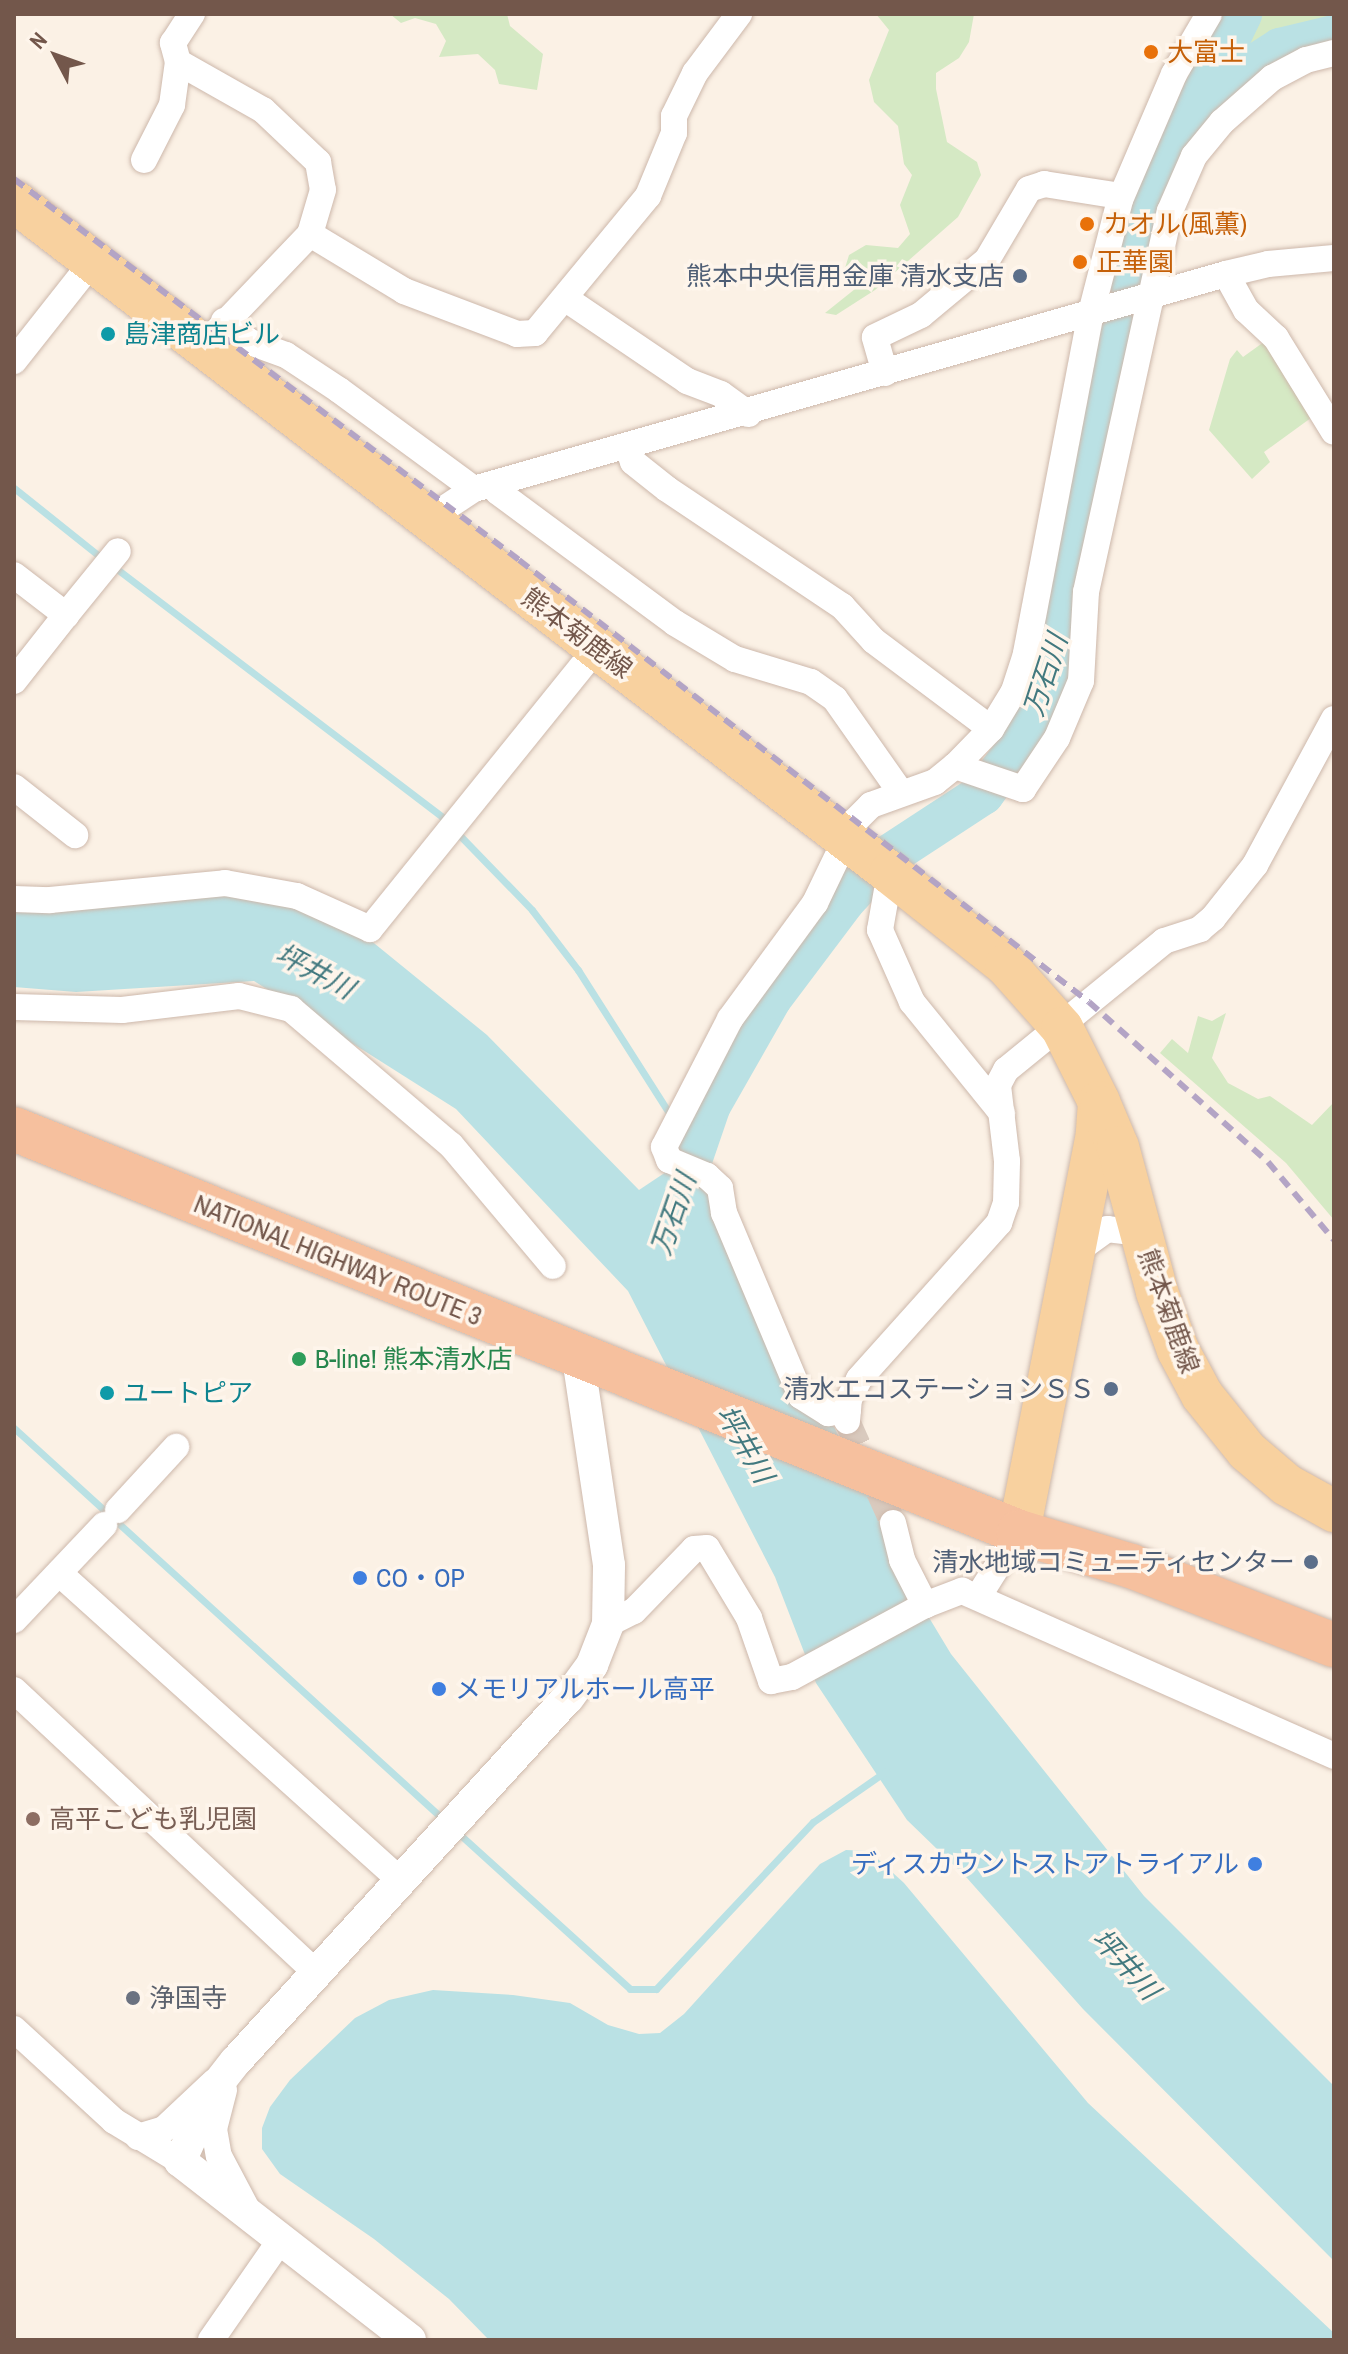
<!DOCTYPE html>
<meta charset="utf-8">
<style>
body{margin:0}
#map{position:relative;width:1348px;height:2354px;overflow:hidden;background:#fbf1e5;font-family:"Archivo Narrow","Noto Sans JP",sans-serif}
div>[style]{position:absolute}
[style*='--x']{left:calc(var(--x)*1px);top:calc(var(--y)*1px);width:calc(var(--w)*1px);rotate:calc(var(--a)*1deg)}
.green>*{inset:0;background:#d5e9c4}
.water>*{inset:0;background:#bae1e4}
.stream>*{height:7px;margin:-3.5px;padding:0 3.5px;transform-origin:3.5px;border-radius:3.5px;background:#bae1e4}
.river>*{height:42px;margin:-21px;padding:0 21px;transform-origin:21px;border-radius:21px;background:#bae1e4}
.minor-tunnel>*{height:26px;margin-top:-13px;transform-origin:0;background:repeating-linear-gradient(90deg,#d9cabe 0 26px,transparent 0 39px)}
.roads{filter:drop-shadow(0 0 2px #cdb8ab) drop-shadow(0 0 2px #cdb8ab)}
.minor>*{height:26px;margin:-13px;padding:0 13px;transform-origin:13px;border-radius:13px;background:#fff}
.tertiary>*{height:32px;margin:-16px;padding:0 16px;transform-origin:16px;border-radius:16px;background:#fff}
.primary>*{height:42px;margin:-21px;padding:0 21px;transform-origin:21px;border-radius:21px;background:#f8d19f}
.trunk>*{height:44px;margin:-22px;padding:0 22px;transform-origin:22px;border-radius:22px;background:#f6c09e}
.rail>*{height:6px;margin-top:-3px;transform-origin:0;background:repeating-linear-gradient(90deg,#b3a4c5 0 12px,transparent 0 20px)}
.dots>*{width:22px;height:22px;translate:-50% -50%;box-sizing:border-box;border:4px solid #fef5eb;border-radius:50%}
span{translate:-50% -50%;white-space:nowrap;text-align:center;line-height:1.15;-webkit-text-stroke:7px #fef5eb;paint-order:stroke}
.food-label{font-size:26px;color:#c56008}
.left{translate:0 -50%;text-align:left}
.service-label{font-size:26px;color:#4e5e75}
.right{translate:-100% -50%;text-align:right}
.culture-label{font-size:26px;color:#0d838f}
.street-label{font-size:26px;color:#73574b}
.leisure-label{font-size:26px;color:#27864d}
.shop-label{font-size:26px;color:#366cbe}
.education-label{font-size:26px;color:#785e54}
.worship-label{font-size:26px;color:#5b616d}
.water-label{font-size:28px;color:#42797f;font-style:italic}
.frame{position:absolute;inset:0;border:16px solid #73574b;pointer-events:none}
.north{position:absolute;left:16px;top:16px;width:80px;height:80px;-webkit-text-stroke:6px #fef5eb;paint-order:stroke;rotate:311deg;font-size:22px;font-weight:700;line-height:32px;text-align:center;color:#73574b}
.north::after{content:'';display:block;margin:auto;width:28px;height:36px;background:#73574b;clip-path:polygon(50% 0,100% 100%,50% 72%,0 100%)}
</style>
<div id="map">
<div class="green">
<div style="clip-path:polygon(390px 14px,507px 14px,510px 26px,543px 54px,537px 90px,499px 84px,495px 70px,478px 54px,439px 57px,446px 41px,436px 24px,415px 18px,401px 23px)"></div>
<div style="clip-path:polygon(876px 14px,974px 14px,969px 42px,959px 58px,936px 73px,936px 89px,947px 142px,977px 162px,981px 175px,958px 217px,875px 290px,836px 315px,825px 313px,860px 285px,845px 268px,849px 255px,866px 245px,898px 248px,910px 234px,900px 205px,912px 175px,904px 164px,898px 126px,874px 102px,869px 80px,889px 30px)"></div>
<div style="clip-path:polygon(1251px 14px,1334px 14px,1334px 23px,1278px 38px,1227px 69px,1224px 66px)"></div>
<div style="clip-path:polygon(1268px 339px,1315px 415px,1264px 452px,1270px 462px,1252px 479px,1209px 430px,1230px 359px,1237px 350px,1243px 357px)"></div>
<div style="clip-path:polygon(1226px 1013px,1212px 1058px,1228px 1083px,1258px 1099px,1270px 1096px,1312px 1125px,1334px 1102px,1334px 1220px,1286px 1163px,1160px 1053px,1172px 1039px,1188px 1053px,1198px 1016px,1212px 1021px)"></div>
</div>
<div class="water">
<div style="clip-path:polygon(215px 892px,298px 904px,364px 935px,487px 1035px,639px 1190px,672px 1168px,710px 1191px,796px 1403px,834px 1427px,872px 1502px,890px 1553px,951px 1654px,1144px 1896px,1334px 2086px,1334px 2261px,1083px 2009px,967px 1878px,907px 1820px,816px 1683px,775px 1577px,628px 1291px,456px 1109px,254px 981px,76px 992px,14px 987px,14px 907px)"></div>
<div style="clip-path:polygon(846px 1850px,869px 1851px,904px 1883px,1088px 2103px,1334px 2333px,1334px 2340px,489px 2340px,449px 2299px,374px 2239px,280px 2174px,262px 2149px,262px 2128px,270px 2107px,290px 2080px,355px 2018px,389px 2000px,433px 1990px,513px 1995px,570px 2003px,608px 2025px,639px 2034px,660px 2033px,684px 2014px,820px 1864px)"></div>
</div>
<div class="stream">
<div style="--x:14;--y:488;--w:114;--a:38.6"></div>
<div style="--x:113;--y:566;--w:414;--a:37.3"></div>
<div style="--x:442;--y:817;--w:129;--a:45.9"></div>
<div style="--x:532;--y:910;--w:76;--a:52.5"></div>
<div style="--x:578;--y:970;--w:177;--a:57.5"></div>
<div style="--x:679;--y:1130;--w:21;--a:53"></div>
<div style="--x:14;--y:1428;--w:582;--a:42.35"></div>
<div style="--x:456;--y:1831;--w:235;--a:42.2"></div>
<div style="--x:630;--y:1989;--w:26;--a:0"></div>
<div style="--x:656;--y:1989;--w:229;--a:-46.8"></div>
<div style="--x:813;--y:1822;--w:89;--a:-34.9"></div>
</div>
<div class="river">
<div style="--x:1200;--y:100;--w:95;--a:-32.5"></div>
<div style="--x:1280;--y:49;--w:56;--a:-13.5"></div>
<div style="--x:674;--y:1210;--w:111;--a:-71.1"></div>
<div style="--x:710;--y:1105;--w:123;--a:-60.3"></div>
<div style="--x:771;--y:998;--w:121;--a:-53"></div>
<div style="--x:844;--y:901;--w:56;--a:-47.2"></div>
<div style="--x:882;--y:860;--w:121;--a:-33.2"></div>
<div style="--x:983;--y:794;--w:65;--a:-53.1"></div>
<div style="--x:1022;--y:742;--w:50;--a:-67.6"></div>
<div style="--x:1041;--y:696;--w:101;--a:-74.4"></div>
<div style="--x:1068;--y:599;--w:386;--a:-79"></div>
<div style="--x:1142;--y:220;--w:229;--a:-64.3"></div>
</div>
<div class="minor-tunnel">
<div style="--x:847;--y:1421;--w:112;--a:65.7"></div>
</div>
<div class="roads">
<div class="minor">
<div style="--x:178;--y:62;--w:20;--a:-105"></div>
<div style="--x:173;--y:43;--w:35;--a:-57"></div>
<div style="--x:144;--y:160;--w:62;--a:-63"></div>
<div style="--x:172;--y:105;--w:43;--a:-82.1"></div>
<div style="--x:178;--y:62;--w:98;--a:29.5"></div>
<div style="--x:263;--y:110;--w:76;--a:43.4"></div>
<div style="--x:318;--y:162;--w:28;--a:80"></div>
<div style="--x:323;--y:190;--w:46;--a:106.5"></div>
<div style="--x:1226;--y:274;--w:41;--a:60.9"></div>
<div style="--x:1246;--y:310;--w:41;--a:43"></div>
<div style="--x:1276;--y:338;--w:110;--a:58.3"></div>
<div style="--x:566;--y:299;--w:146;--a:34.1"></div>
<div style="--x:687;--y:381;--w:36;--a:21"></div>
<div style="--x:721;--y:394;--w:34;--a:36"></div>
<div style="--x:224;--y:321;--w:33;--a:39"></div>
<div style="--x:250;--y:342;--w:38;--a:20"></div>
<div style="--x:286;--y:355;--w:64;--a:33.4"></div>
<div style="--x:339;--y:390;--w:167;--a:36.3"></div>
<div style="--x:203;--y:346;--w:155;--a:-46.3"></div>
<div style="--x:310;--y:234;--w:110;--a:31.2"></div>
<div style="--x:404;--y:291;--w:121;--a:20.8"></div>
<div style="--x:517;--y:334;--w:18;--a:-3"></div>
<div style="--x:535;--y:333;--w:178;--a:-50.5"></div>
<div style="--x:648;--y:196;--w:68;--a:-67.6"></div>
<div style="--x:674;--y:133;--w:17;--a:-90"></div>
<div style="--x:674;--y:116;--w:48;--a:-64"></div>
<div style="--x:695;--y:73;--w:74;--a:-53.3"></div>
<div style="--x:14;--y:361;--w:127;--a:-51.7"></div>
<div style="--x:885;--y:373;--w:37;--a:-106"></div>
<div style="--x:875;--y:337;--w:51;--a:-25.6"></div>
<div style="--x:921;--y:315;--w:86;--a:-39.8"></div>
<div style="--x:987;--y:260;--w:82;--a:-59.4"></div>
<div style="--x:1029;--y:189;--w:16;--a:-18"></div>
<div style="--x:1044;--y:184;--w:78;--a:8.9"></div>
<div style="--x:627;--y:446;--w:17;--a:69"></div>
<div style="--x:633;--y:462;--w:43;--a:38.5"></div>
<div style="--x:667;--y:489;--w:211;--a:33.8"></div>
<div style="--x:842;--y:606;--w:47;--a:47.6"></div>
<div style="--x:874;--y:641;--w:146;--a:36.9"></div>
<div style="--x:495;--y:483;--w:9;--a:72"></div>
<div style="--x:498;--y:492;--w:220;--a:36.5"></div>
<div style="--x:675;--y:623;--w:70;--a:31"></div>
<div style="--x:735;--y:659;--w:79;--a:16.8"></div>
<div style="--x:811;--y:682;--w:29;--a:35"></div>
<div style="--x:835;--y:699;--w:115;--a:54.9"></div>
<div style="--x:427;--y:520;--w:56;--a:-33.4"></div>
<div style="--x:474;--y:489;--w:782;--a:-15.96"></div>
<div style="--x:1226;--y:274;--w:43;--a:-13.4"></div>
<div style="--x:1268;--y:264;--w:66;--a:-5.2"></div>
<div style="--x:14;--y:575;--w:66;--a:37.6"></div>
<div style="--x:66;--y:615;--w:82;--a:-50.9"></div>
<div style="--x:14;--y:681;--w:84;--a:-51.8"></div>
<div style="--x:955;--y:766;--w:72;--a:18.7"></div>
<div style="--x:1023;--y:789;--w:61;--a:-56.3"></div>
<div style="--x:1057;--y:738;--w:62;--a:-67.2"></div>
<div style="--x:1081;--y:681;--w:89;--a:-86.8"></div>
<div style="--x:1086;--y:592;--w:390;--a:-77.6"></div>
<div style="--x:1170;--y:211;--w:60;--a:-66.4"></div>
<div style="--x:1194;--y:156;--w:44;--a:-50.5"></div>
<div style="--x:1222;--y:122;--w:67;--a:-41.3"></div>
<div style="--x:1272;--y:78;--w:38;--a:-28"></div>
<div style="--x:1306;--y:60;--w:29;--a:-14"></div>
<div style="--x:14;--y:787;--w:78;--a:38.2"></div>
<div style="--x:890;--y:873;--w:58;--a:100"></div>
<div style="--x:880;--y:930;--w:79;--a:66"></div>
<div style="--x:912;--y:1002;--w:143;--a:51"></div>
<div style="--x:14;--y:899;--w:36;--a:2"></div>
<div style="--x:50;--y:900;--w:176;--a:-5.5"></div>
<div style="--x:225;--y:883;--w:73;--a:10.2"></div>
<div style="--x:297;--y:896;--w:80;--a:24.3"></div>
<div style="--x:370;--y:929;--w:361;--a:-51.1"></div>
<div style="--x:14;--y:1007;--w:108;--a:1.6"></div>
<div style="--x:122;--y:1010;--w:118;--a:-6.8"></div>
<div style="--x:239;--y:996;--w:54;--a:14"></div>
<div style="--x:291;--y:1009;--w:210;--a:40.4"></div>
<div style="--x:451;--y:1145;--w:158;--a:49.9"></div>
<div style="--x:1074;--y:1253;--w:41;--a:-36"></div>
<div style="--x:1107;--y:1229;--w:23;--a:7"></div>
<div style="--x:1130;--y:1232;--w:18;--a:38"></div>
<div style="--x:848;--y:1410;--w:20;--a:171"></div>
<div style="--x:828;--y:1413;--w:32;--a:-148"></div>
<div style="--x:801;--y:1396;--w:199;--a:-112.8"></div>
<div style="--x:724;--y:1213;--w:25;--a:-99"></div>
<div style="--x:720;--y:1188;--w:18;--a:-137"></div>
<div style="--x:707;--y:1176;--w:41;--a:-157.2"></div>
<div style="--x:669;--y:1160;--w:14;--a:-111"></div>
<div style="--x:664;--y:1147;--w:144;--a:-62.7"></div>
<div style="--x:730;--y:1019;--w:144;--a:-53.8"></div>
<div style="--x:815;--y:903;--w:90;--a:-64.3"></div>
<div style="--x:854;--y:822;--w:24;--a:-45"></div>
<div style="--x:871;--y:805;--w:68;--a:-19.8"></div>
<div style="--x:935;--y:782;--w:26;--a:-39"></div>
<div style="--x:955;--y:766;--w:52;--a:-45.8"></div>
<div style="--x:991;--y:729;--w:44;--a:-58.8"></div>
<div style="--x:1014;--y:691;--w:40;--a:-72"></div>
<div style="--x:1026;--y:653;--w:346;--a:-79.2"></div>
<div style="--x:1091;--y:313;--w:117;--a:-75.6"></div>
<div style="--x:1120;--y:200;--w:137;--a:-66.8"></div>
<div style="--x:1174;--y:74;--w:69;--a:-59.7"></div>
<div style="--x:847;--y:1421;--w:22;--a:-85"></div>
<div style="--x:849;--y:1399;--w:22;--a:-63"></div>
<div style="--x:859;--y:1379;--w:210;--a:-48.1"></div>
<div style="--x:999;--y:1223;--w:21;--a:-71"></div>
<div style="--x:1006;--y:1203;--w:42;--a:-88.6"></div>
<div style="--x:1007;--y:1161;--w:77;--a:-96.8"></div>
<div style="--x:998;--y:1085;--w:17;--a:-62"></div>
<div style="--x:1006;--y:1070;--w:204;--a:-39.2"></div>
<div style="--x:1164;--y:941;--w:38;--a:-18"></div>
<div style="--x:1200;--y:929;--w:17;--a:-40"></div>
<div style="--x:1213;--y:918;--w:68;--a:-51.6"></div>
<div style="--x:1255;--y:865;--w:166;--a:-61.6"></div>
<div style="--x:118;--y:1510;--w:86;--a:-47.4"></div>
<div style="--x:893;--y:1523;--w:38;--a:76"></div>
<div style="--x:902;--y:1560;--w:51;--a:62.9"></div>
<div style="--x:59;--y:1573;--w:459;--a:42"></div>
<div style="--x:978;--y:1597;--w:77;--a:-57.8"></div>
<div style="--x:14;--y:1620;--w:131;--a:-46.5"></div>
<div style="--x:608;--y:1624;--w:29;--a:-27"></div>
<div style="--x:634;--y:1611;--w:86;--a:-45.9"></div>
<div style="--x:694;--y:1549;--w:13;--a:-4"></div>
<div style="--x:707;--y:1548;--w:82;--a:59"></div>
<div style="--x:749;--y:1618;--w:67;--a:70.8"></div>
<div style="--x:771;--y:1681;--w:21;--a:-11"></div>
<div style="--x:792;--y:1677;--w:151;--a:-28.4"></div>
<div style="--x:925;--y:1605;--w:40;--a:-21"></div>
<div style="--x:962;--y:1591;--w:407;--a:23.9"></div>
<div style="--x:14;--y:1690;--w:414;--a:43.1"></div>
<div style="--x:14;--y:2029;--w:136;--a:42.6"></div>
<div style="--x:114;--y:2121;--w:77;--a:31.2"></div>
<div style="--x:224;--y:2090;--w:40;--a:104.4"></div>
<div style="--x:214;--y:2129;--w:27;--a:80"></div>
<div style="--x:219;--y:2156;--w:58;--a:62.1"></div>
<div style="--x:138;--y:2137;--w:27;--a:-17"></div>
<div style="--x:164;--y:2129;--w:69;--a:-43.2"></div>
<div style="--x:211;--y:2340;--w:124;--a:-55.2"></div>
</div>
<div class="tertiary">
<div style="--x:410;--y:2340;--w:291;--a:-142.1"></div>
<div style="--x:180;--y:2161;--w:78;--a:-65.1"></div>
<div style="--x:213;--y:2090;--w:37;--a:-52"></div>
<div style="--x:236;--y:2061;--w:492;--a:-47.6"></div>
<div style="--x:568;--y:1698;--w:41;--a:-54"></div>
<div style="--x:592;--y:1665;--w:44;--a:-68.7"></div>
<div style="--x:608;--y:1624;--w:59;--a:-89"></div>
<div style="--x:609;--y:1565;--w:210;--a:-98.5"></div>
</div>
<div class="primary">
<div style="--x:14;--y:201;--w:1104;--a:37.49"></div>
<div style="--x:890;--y:873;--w:148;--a:38.4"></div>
<div style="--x:1006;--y:965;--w:84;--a:48.4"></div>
<div style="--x:1062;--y:1028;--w:83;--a:63.4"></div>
<div style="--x:1099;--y:1102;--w:32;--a:94"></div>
<div style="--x:1097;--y:1134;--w:406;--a:101.1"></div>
<div style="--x:1101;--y:1107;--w:43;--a:67"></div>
<div style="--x:1118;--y:1147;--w:150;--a:74.9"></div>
<div style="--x:1157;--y:1292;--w:62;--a:70.1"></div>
<div style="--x:1178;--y:1350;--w:51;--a:61.9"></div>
<div style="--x:1202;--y:1395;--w:72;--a:51.2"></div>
<div style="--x:1247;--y:1451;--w:52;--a:40.4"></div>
<div style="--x:1287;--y:1485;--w:54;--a:29"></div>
</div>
<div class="trunk">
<div style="--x:14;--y:1129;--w:1083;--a:21.85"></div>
<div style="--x:1019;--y:1532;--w:117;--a:16.9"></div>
<div style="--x:1131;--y:1566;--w:218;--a:21.3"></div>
</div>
</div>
<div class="rail">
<div style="--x:14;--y:179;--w:633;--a:37.03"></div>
<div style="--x:519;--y:560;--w:721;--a:37.79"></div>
<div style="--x:1089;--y:1002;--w:240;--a:41.8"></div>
<div style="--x:1268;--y:1162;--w:102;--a:49.8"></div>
</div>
<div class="dots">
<div style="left:1151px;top:52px;background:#e8710a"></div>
<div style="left:1087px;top:224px;background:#e8710a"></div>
<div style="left:1080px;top:262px;background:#e8710a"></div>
<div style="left:1020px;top:276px;background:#5c6f8a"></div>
<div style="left:108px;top:334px;background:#0f9aa8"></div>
<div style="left:299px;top:1359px;background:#2e9e5b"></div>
<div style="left:1111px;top:1389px;background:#5c6f8a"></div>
<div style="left:107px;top:1393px;background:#0f9aa8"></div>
<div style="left:1311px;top:1562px;background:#5c6f8a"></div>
<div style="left:360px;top:1578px;background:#3f7fe0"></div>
<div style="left:439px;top:1689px;background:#3f7fe0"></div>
<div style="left:33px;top:1819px;background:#8d6e63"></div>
<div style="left:1255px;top:1864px;background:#3f7fe0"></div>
<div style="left:133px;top:1998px;background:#6b7280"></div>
</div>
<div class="food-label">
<span class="left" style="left:1167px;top:52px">大富士</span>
<span class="left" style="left:1103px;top:224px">カオル(風薫)</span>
<span class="left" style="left:1096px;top:262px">正華園</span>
</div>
<div class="service-label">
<span class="right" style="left:1004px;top:276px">熊本中央信用金庫 清水支店</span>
<span class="right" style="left:1095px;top:1389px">清水エコステーションＳＳ</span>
<span class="right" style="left:1295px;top:1562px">清水地域コミュニティセンター</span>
</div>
<div class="culture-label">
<span class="left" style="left:124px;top:334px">島津商店ビル</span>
<span class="left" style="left:123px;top:1393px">ユートピア</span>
</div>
<div class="street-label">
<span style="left:577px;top:633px;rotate:37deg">熊本菊鹿線</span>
<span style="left:338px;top:1260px;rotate:22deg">NATIONAL HIGHWAY ROUTE 3</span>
<span style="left:1169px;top:1311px;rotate:70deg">熊本菊鹿線</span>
</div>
<div class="leisure-label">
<span class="left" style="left:315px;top:1359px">B-line! 熊本清水店</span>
</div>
<div class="shop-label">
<span class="left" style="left:376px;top:1578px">CO・OP</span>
<span class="left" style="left:455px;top:1689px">メモリアルホール高平</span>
<span class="right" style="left:1239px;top:1864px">ディスカウントストアトライアル</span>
</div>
<div class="education-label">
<span class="left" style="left:49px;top:1819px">高平こども乳児園</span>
</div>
<div class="worship-label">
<span class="left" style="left:149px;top:1998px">浄国寺</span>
</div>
<div class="water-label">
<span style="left:1045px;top:675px;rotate:-72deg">万石川</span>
<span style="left:315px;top:971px;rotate:28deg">坪井川</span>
<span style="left:673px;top:1214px;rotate:-71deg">万石川</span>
<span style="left:745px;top:1444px;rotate:60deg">坪井川</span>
<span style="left:1126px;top:1964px;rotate:48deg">坪井川</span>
</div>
<div class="frame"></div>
<div class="north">N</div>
</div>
